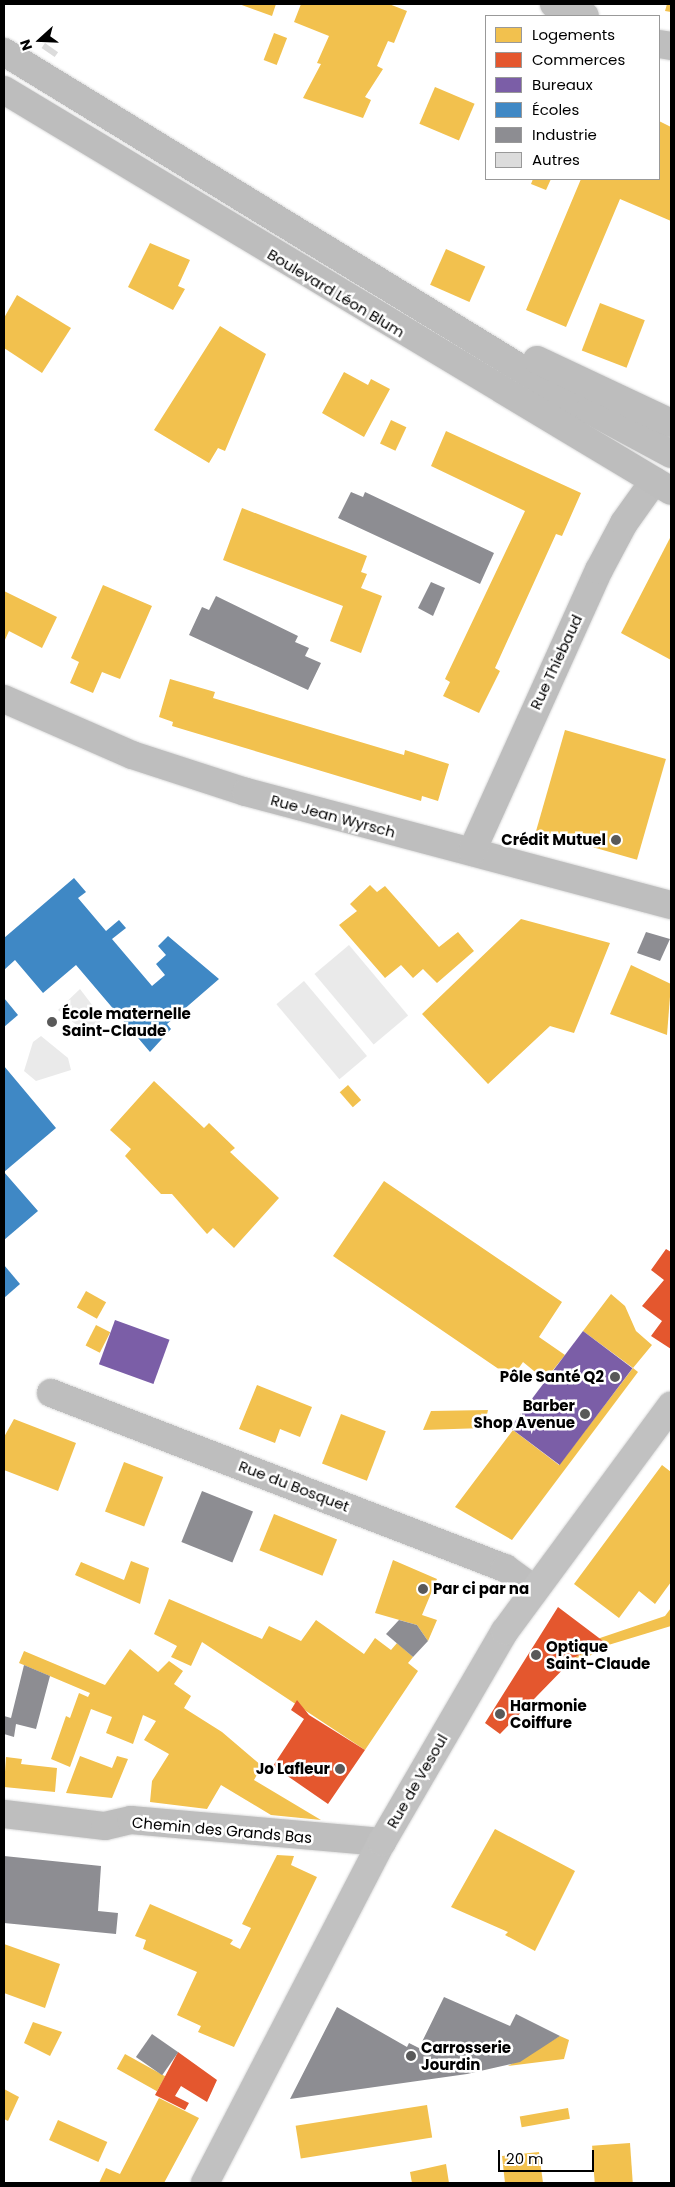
<!DOCTYPE html>
<meta charset="utf-8">
<style>
body{margin:0}
#map{position:relative;width:675px;height:2187px;overflow:hidden;background:#fff;font-family:Poppins,sans-serif}
div>[style]{position:absolute}
[style*='--x']{left:calc(var(--x)*1px);top:calc(var(--y)*1px);width:calc(var(--w)*1px);rotate:calc(var(--a)*1deg)}
.green>*{inset:0;background:#eaeaea;transform-origin:0 0}
.homes>*{inset:0;background:#f2c14e;transform-origin:0 0}
.shops>*{inset:0;background:#e4572e}
.offices>*{inset:0;background:#7b5ea7;transform-origin:0 0}
.schools>*{inset:0;background:#3f88c5}
.industry>*{inset:0;background:#8d8d92;transform-origin:0 0}
.building>*{inset:0;background:#dcdcdc;transform-origin:0 0}
.roads{filter:drop-shadow(0 0 1px #dbdbdb) drop-shadow(0 0 1px #dbdbdb)}
.street>*{height:28px;margin:-14px;padding:0 14px;transform-origin:14px;border-radius:14px;background:#bebebe}
.secondary>*{height:28px;margin:-14px;padding:0 14px;transform-origin:14px;border-radius:14px;background:#c1c1c1}
.primary>*{height:28px;margin:-14px;padding:0 14px;transform-origin:14px;border-radius:14px;background:#bdbdbd}
.dots>*{width:14px;height:14px;translate:-50% -50%;box-sizing:border-box;border:2px solid #fff;border-radius:50%}
span{translate:-50% -50%;white-space:nowrap;text-align:center;line-height:1.15;-webkit-text-stroke:5px #fff;paint-order:stroke}
.street-label{font-size:15px;color:#000}
.poi-label{font-size:15px;color:#000;font-weight:700}
.right{translate:-100% -50%;text-align:right}
.left{translate:0 -50%;text-align:left}
.frame{position:absolute;inset:0;border:5px solid #000;pointer-events:none}
.legend{position:absolute;left:485px;top:15px;width:175px;height:165px;box-sizing:border-box;background:#fff;border:1px solid #999;margin:0;padding:6px 9px;list-style:none;font-size:15px;color:#000}
.legend li{display:flex;align-items:center;gap:10px;height:25px}
.legend b{width:25px;border:1px solid #999}
.north{position:absolute;left:15px;top:15px;width:50px;height:50px;-webkit-text-stroke:4px #fff;paint-order:stroke;rotate:250deg;font-size:14px;font-weight:700;line-height:20px;text-align:center;color:#000}
.north::after{content:'';display:block;margin:auto;width:18px;height:22px;background:#000;clip-path:polygon(50% 0,100% 100%,50% 72%,0 100%)}
.scale{position:absolute;left:498px;top:2150px;width:96px;height:22px;box-sizing:border-box;border:2px solid #000;border-top:0;padding-left:6px;font-size:15px;line-height:18px;white-space:nowrap;color:#000;-webkit-text-stroke:4px #fff;paint-order:stroke}
</style>
<div id="map">
<div class="green">
<div style="left:349px;top:945px;width:92px;height:45px;rotate:50deg"></div>
<div style="left:304px;top:981px;width:98px;height:36px;rotate:50deg"></div>
<div style="clip-path:polygon(80px 989px,102px 1018px,95px 1031px,84px 1031px,58px 1010px)"></div>
<div style="clip-path:polygon(41px 1036px,68px 1058px,71px 1070px,36px 1081px,24px 1071px,33px 1042px)"></div>
</div>
<div class="homes">
<div style="clip-path:polygon(239px 4px,276px 4px,272px 16px)"></div>
<div style="clip-path:polygon(301px 4px,389px 4px,407px 11px,394px 43px,388px 41px,377px 66px,383px 69px,365px 97px,371px 100px,363px 118px,303px 98px,321px 64px,317px 63px,329px 36px,294px 22px)"></div>
<div style="clip-path:polygon(667px 4px,671px 4px,671px 12px,665px 11px)"></div>
<div style="left:274px;top:33px;width:14px;height:29px;rotate:21deg"></div>
<div style="left:435px;top:87px;width:43px;height:40px;rotate:23deg"></div>
<div style="clip-path:polygon(659px 121px,671px 127px,671px 221px,620px 199px,566px 327px,526px 310px,581px 179px,659px 179px)"></div>
<div style="clip-path:polygon(533px 179px,551px 179px,546px 190px,531px 184px)"></div>
<div style="clip-path:polygon(150px 243px,190px 260px,178px 286px,185px 289px,173px 310px,128px 287px)"></div>
<div style="left:446px;top:249px;width:43px;height:39px;rotate:24deg"></div>
<div style="clip-path:polygon(17px 295px,71px 328px,42px 373px,4px 348px,4px 318px)"></div>
<div style="left:600px;top:303px;width:48px;height:51px;rotate:21deg"></div>
<div style="clip-path:polygon(220px 326px,266px 354px,225px 451px,218px 448px,209px 463px,154px 430px)"></div>
<div style="clip-path:polygon(344px 372px,368px 385px,371px 379px,390px 389px,364px 437px,322px 413px)"></div>
<div style="left:391px;top:420px;width:17px;height:26px;rotate:25deg"></div>
<div style="clip-path:polygon(446px 431px,581px 493px,562px 536px,556px 534px,495px 668px,500px 671px,479px 713px,443px 696px,450px 682px,445px 679px,525px 511px,431px 466px)"></div>
<div style="clip-path:polygon(242px 508px,367px 556px,361px 572px,367px 574px,361px 588px,382px 596px,361px 653px,330px 641px,343px 606px,223px 560px)"></div>
<div style="clip-path:polygon(670px 538px,671px 538px,671px 660px,621px 633px)"></div>
<div style="clip-path:polygon(103px 585px,152px 606px,120px 679px,102px 672px,93px 693px,70px 683px,79px 662px,71px 658px)"></div>
<div style="clip-path:polygon(4px 591px,57px 617px,42px 648px,9px 631px,4px 642px)"></div>
<div style="clip-path:polygon(170px 679px,215px 692px,213px 698px,404px 755px,405px 750px,449px 764px,438px 801px,422px 796px,421px 801px,172px 726px,173px 722px,159px 717px)"></div>
<div style="left:565px;top:730px;width:105px;height:105px;rotate:16deg"></div>
<div style="clip-path:polygon(370px 885px,377px 892px,385px 886px,439px 947px,458px 932px,474px 951px,437px 983px,423px 969px,413px 978px,401px 965px,385px 978px,339px 925px,357px 911px,350px 904px)"></div>
<div style="clip-path:polygon(521px 919px,610px 943px,574px 1033px,550px 1026px,488px 1084px,422px 1014px)"></div>
<div style="clip-path:polygon(631px 965px,671px 984px,667px 1035px,610px 1014px)"></div>
<div style="clip-path:polygon(154px 1081px,204px 1128px,209px 1123px,235px 1148px,230px 1152px,279px 1198px,234px 1248px,213px 1228px,207px 1234px,172px 1194px,161px 1194px,125px 1156px,131px 1149px,110px 1130px)"></div>
<div style="left:348px;top:1085px;width:20px;height:11px;rotate:49deg"></div>
<div style="clip-path:polygon(384px 1181px,562px 1302px,539px 1337px,565px 1355px,545px 1380px,523px 1362px,512px 1378px,333px 1256px)"></div>
<div style="left:86px;top:1291px;width:23px;height:19px;rotate:29deg"></div>
<div style="clip-path:polygon(611px 1294px,625px 1306px,636px 1331px,652px 1345px,633px 1368px,583px 1331px)"></div>
<div style="left:96px;top:1325px;width:16px;height:23px;rotate:27deg"></div>
<div style="clip-path:polygon(633px 1368px,638px 1372px,512px 1540px,455px 1507px,513px 1430px,559px 1465px)"></div>
<div style="clip-path:polygon(257px 1385px,312px 1407px,300px 1437px,280px 1429px,275px 1443px,239px 1429px)"></div>
<div style="clip-path:polygon(488px 1410px,484px 1428px,423px 1430px,431px 1411px)"></div>
<div style="left:341px;top:1414px;width:48px;height:53px;rotate:21deg"></div>
<div style="clip-path:polygon(14px 1419px,76px 1443px,58px 1491px,4px 1470px,4px 1437px)"></div>
<div style="left:124px;top:1462px;width:42px;height:53px;rotate:21deg"></div>
<div style="clip-path:polygon(662px 1465px,671px 1472px,671px 1582px,655px 1604px,639px 1591px,619px 1618px,574px 1584px)"></div>
<div style="left:274px;top:1514px;width:68px;height:39px;rotate:22deg"></div>
<div style="clip-path:polygon(393px 1560px,437px 1579px,422px 1615px,437px 1620px,428px 1641px,417px 1625px,375px 1613px)"></div>
<div style="clip-path:polygon(131px 1561px,149px 1568px,140px 1604px,75px 1575px,81px 1562px,124px 1580px)"></div>
<div style="clip-path:polygon(169px 1599px,262px 1639px,269px 1626px,301px 1641px,316px 1620px,364px 1654px,375px 1638px,391px 1650px,397px 1643px,413px 1657px,408px 1663px,418px 1671px,365px 1750px,202px 1642px,191px 1666px,171px 1657px,177px 1646px,154px 1634px)"></div>
<div style="clip-path:polygon(671px 1608px,671px 1626px,605px 1646px,579px 1663px,574px 1658px,600px 1638px,665px 1616px)"></div>
<div style="clip-path:polygon(130px 1649px,158px 1672px,169px 1661px,183px 1671px,174px 1684px,191px 1696px,184px 1708px,222px 1732px,262px 1766px,254px 1780px,321px 1820px,271px 1815px,221px 1785px,207px 1809px,150px 1802px,152px 1781px,169px 1754px,144px 1740px,156px 1721px,143px 1715px,133px 1744px,106px 1733px,112px 1717px,91px 1709px,70px 1767px,51px 1759px,66px 1716px,70px 1718px,79px 1693px,88px 1697px,90px 1693px,19px 1663px,24px 1651px,105px 1685px)"></div>
<div style="clip-path:polygon(80px 1756px,112px 1768px,117px 1756px,128px 1759px,112px 1798px,66px 1793px)"></div>
<div style="clip-path:polygon(6px 1757px,22px 1759px,21px 1764px,57px 1768px,55px 1792px,4px 1787px)"></div>
<div style="clip-path:polygon(495px 1829px,575px 1871px,535px 1951px,505px 1935px,508px 1932px,451px 1907px)"></div>
<div style="clip-path:polygon(277px 1855px,294px 1856px,291px 1865px,317px 1877px,234px 2047px,198px 2032px,201px 2026px,177px 2015px,197px 1972px,143px 1949px,146px 1940px,135px 1936px,150px 1904px,233px 1940px,230px 1944px,240px 1949px,251px 1928px,242px 1924px)"></div>
<div style="clip-path:polygon(4px 1944px,60px 1964px,45px 2008px,4px 1993px)"></div>
<div style="clip-path:polygon(33px 2022px,62px 2032px,50px 2056px,24px 2043px)"></div>
<div style="clip-path:polygon(560px 2036px,569px 2040px,564px 2059px,508px 2066px)"></div>
<div style="left:125px;top:2054px;width:46px;height:17px;rotate:29deg"></div>
<div style="clip-path:polygon(4px 2089px,19px 2097px,8px 2121px,4px 2119px)"></div>
<div style="clip-path:polygon(159px 2098px,199px 2118px,164px 2183px,99px 2183px,106px 2168px,120px 2174px)"></div>
<div style="left:427px;top:2105px;width:33px;height:133px;rotate:81deg"></div>
<div style="left:568px;top:2108px;width:11px;height:49px;rotate:80deg"></div>
<div style="left:58px;top:2120px;width:54px;height:22px;rotate:24deg"></div>
<div style="left:630px;top:2143px;width:40px;height:38px;rotate:86deg"></div>
<div style="clip-path:polygon(539px 2152px,543px 2183px,505px 2183px,502px 2156px)"></div>
<div style="clip-path:polygon(446px 2164px,449px 2183px,412px 2183px,410px 2172px)"></div>
</div>
<div class="shops">
<div style="clip-path:polygon(666px 1249px,671px 1252px,671px 1349px,651px 1336px,662px 1321px,642px 1306px,664px 1280px,651px 1270px)"></div>
<div style="clip-path:polygon(558px 1607px,603px 1641px,574px 1658px,500px 1734px,485px 1723px)"></div>
<div style="clip-path:polygon(297px 1700px,309px 1715px,365px 1750px,328px 1804px,273px 1766px,304px 1719px,291px 1710px)"></div>
<div style="clip-path:polygon(178px 2052px,217px 2080px,207px 2102px,181px 2086px,175px 2096px,189px 2103px,185px 2110px,155px 2095px)"></div>
</div>
<div class="offices">
<div style="left:115px;top:1320px;width:58px;height:47px;rotate:20deg"></div>
<div style="left:583px;top:1331px;width:62px;height:121px;rotate:37deg"></div>
</div>
<div class="schools">
<div style="clip-path:polygon(74px 878px,86px 892px,78px 898px,106px 931px,119px 920px,126px 928px,112px 939px,152px 986px,165px 975px,156px 964px,166px 955px,158px 946px,168px 936px,219px 979px,167px 1024px,171px 1029px,150px 1052px,76px 965px,43px 993px,15px 960px,4px 970px,4px 938px)"></div>
<div style="clip-path:polygon(4px 998px,18px 1015px,4px 1027px)"></div>
<div style="clip-path:polygon(4px 1066px,56px 1128px,4px 1172px,38px 1211px,4px 1240px)"></div>
<div style="clip-path:polygon(4px 1265px,20px 1284px,4px 1298px)"></div>
</div>
<div class="industry">
<div style="clip-path:polygon(351px 492px,363px 497px,365px 492px,494px 553px,480px 584px,338px 518px)"></div>
<div style="clip-path:polygon(431px 582px,445px 588px,433px 616px,418px 608px)"></div>
<div style="clip-path:polygon(216px 596px,298px 636px,295px 642px,309px 648px,305px 656px,321px 663px,308px 690px,189px 635px,202px 607px,209px 610px)"></div>
<div style="clip-path:polygon(646px 932px,670px 939px,660px 961px,637px 953px)"></div>
<div style="left:202px;top:1491px;width:55px;height:55px;rotate:22deg"></div>
<div style="clip-path:polygon(399px 1620px,417px 1625px,428px 1641px,413px 1657px,386px 1634px)"></div>
<div style="clip-path:polygon(24px 1665px,50px 1676px,36px 1729px,16px 1724px,14px 1737px,4px 1734px,4px 1716px,11px 1718px)"></div>
<div style="clip-path:polygon(4px 1856px,101px 1866px,98px 1911px,118px 1913px,116px 1934px,4px 1923px)"></div>
<div style="clip-path:polygon(444px 1997px,510px 2026px,516px 2014px,560px 2036px,520px 2062px,467px 2074px,290px 2099px,337px 2007px,407px 2047px,409px 2043px,419px 2048px)"></div>
<div style="left:152px;top:2034px;width:32px;height:28px;rotate:35deg"></div>
</div>
<div class="building">
<div style="left:45px;top:43px;width:16px;height:6px;rotate:35deg"></div>
</div>
<div class="roads">
<div class="street">
<div style="--x:554;--y:4;--w:33;--a:21"></div>
<div style="--x:659;--y:44;--w:12;--a:9"></div>
<div style="--x:4;--y:699;--w:140;--a:23.6"></div>
<div style="--x:132;--y:755;--w:120;--a:18"></div>
<div style="--x:246;--y:792;--w:440;--a:14.9"></div>
<div style="--x:472;--y:851;--w:308;--a:-65.7"></div>
<div style="--x:599;--y:570;--w:53;--a:-62"></div>
<div style="--x:624;--y:523;--w:52;--a:-54.5"></div>
<div style="--x:51;--y:1393;--w:487;--a:21.1"></div>
<div style="--x:505;--y:1568;--w:34;--a:36"></div>
<div style="--x:4;--y:1814;--w:102;--a:6.8"></div>
<div style="--x:105;--y:1826;--w:27;--a:-13"></div>
<div style="--x:131;--y:1820;--w:252;--a:5"></div>
</div>
<div class="secondary">
<div style="--x:205;--y:2183;--w:384;--a:-62.6"></div>
<div style="--x:382;--y:1842;--w:244;--a:-59.8"></div>
<div style="--x:505;--y:1631;--w:280;--a:-53.6"></div>
</div>
<div class="primary">
<div style="--x:4;--y:52;--w:686;--a:31.47"></div>
<div style="--x:589;--y:410;--w:93;--a:28.2"></div>
<div style="--x:4;--y:90;--w:778;--a:31.01"></div>
<div style="--x:537;--y:360;--w:148;--a:25.2"></div>
</div>
</div>
<div class="dots">
<div style="left:616px;top:840px;background:#595959"></div>
<div style="left:52px;top:1022px;background:#595959"></div>
<div style="left:615px;top:1377px;background:#595959"></div>
<div style="left:585px;top:1414px;background:#595959"></div>
<div style="left:423px;top:1589px;background:#595959"></div>
<div style="left:536px;top:1655px;background:#595959"></div>
<div style="left:500px;top:1714px;background:#595959"></div>
<div style="left:340px;top:1769px;background:#595959"></div>
<div style="left:411px;top:2056px;background:#595959"></div>
</div>
<div class="street-label">
<span style="left:336px;top:293px;rotate:31deg">Boulevard Léon Blum</span>
<span style="left:556px;top:662px;rotate:-65deg">Rue Thiebaud</span>
<span style="left:333px;top:816px;rotate:15deg">Rue Jean Wyrsch</span>
<span style="left:294px;top:1486px;rotate:21deg">Rue du Bosquet</span>
<span style="left:417px;top:1781px;rotate:-60deg">Rue de Vesoul</span>
<span style="left:222px;top:1830px;rotate:5deg">Chemin des Grands Bas</span>
</div>
<div class="poi-label">
<span class="right" style="left:606px;top:840px">Crédit Mutuel</span>
<span class="left" style="left:62px;top:1022px">École maternelle<br>Saint-Claude</span>
<span class="right" style="left:604px;top:1377px">Pôle Santé Q2</span>
<span class="right" style="left:575px;top:1414px">Barber<br>Shop Avenue</span>
<span class="left" style="left:433px;top:1589px">Par ci par na</span>
<span class="left" style="left:546px;top:1655px">Optique<br>Saint-Claude</span>
<span class="left" style="left:510px;top:1714px">Harmonie<br>Coiffure</span>
<span class="right" style="left:330px;top:1769px">Jo Lafleur</span>
<span class="left" style="left:421px;top:2056px">Carrosserie<br>Jourdin</span>
</div>
<div class="frame"></div>
<ul class="legend">
<li><b style="height:14px;background:#f2c14e"></b>Logements</li>
<li><b style="height:14px;background:#e4572e"></b>Commerces</li>
<li><b style="height:14px;background:#7b5ea7"></b>Bureaux</li>
<li><b style="height:14px;background:#3f88c5"></b>Écoles</li>
<li><b style="height:14px;background:#8d8d92"></b>Industrie</li>
<li><b style="height:14px;background:#dcdcdc"></b>Autres</li>
</ul>
<div class="north">N</div>
<div class="scale">20 m</div>
</div>
